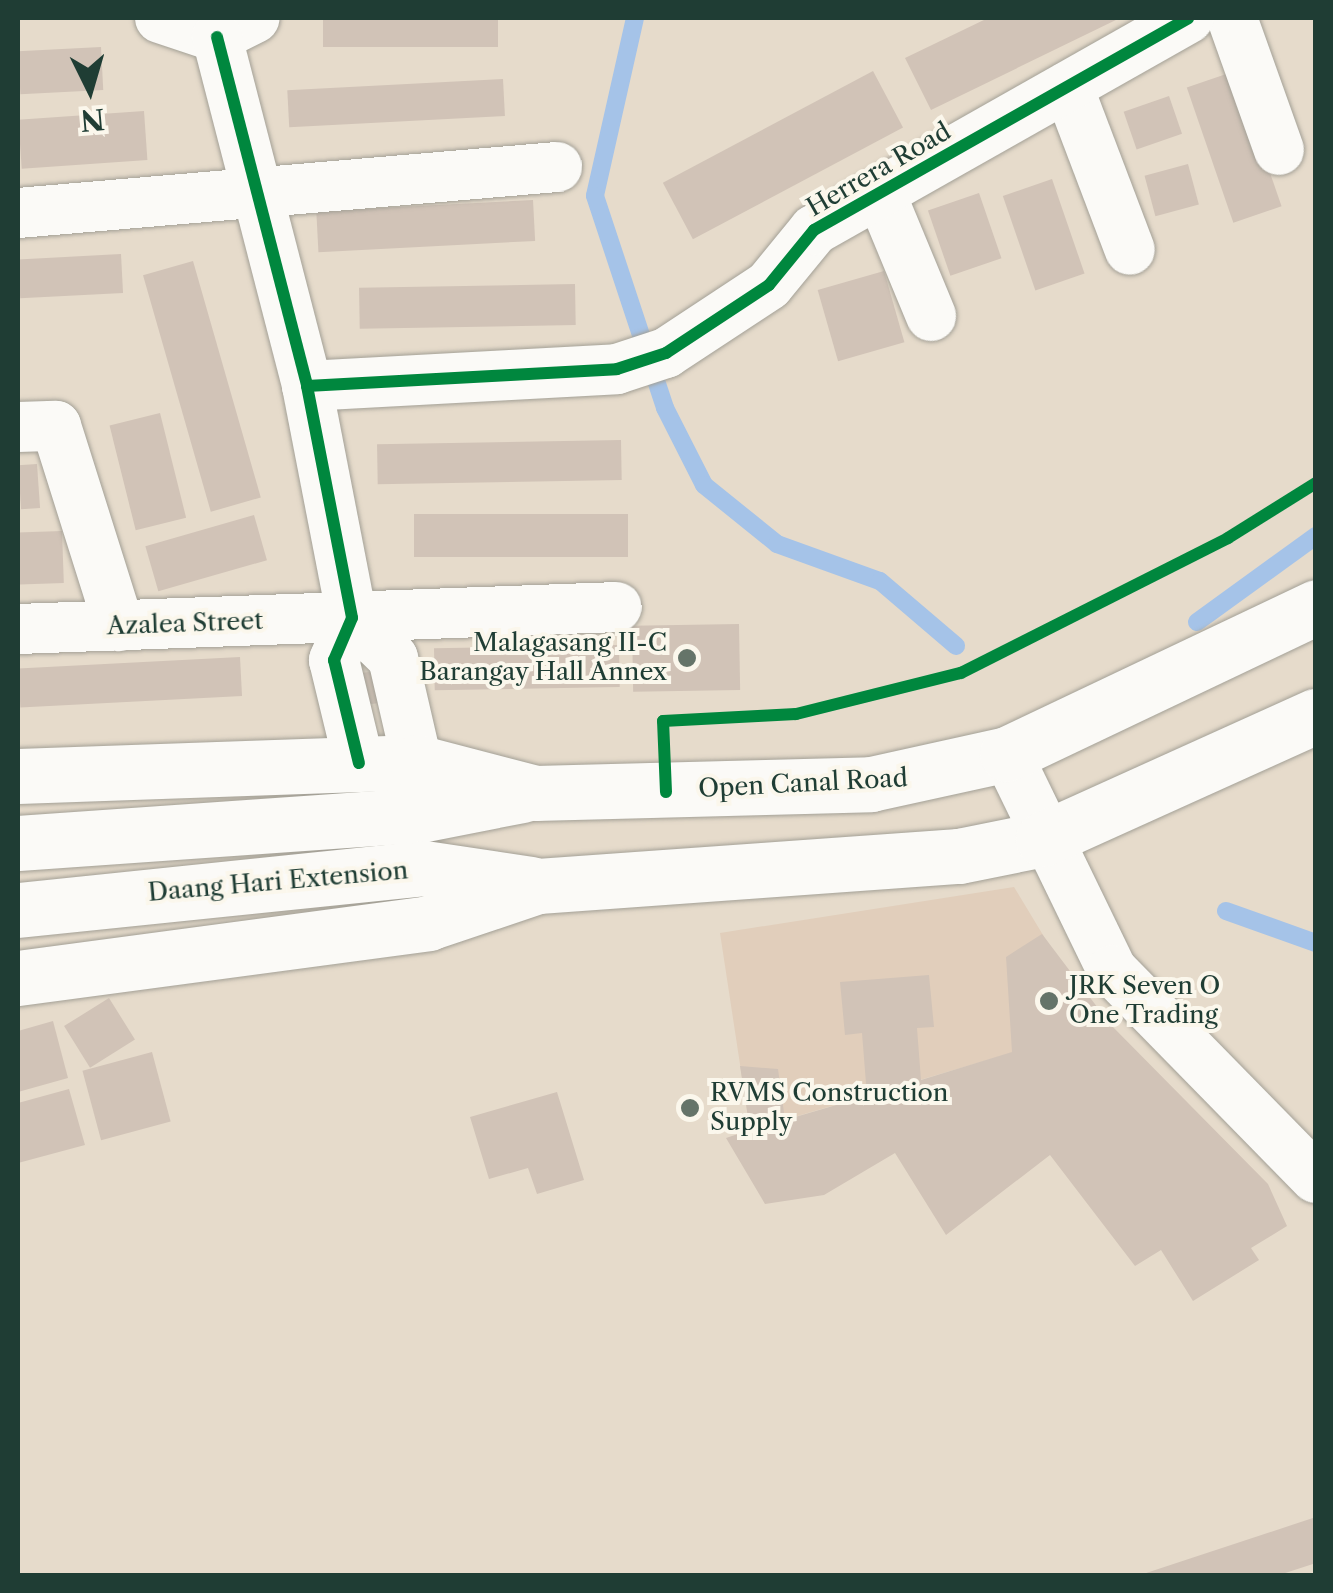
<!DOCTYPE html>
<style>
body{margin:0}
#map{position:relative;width:1333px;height:1593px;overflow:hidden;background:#e6dbcb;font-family:"Libre Caslon Text",serif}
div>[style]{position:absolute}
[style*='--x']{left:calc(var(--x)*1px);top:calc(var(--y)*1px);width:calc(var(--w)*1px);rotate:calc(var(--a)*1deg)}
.built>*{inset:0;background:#e1cebb}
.stream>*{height:18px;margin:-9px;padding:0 9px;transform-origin:9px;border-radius:9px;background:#a5c3e8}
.building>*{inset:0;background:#d1c3b7;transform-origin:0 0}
.roads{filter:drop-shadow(0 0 2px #a3a096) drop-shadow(0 0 2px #a3a096)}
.street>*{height:50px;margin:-25px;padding:0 25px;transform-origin:25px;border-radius:25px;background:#fbfaf7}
.secondary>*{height:55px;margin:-27.5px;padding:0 27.5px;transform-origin:27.5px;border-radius:27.5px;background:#fbfaf7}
.cycleway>*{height:12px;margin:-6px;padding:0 6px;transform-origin:6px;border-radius:6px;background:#00873e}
.dots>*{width:28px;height:28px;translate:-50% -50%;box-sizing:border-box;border:5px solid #fbf7ec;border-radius:50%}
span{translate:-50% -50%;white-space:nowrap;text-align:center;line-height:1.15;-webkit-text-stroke:8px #fbf7ec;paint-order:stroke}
.street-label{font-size:25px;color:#1f3d34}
.poi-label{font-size:25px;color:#1f3d34}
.right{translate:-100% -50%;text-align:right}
.left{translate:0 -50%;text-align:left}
.frame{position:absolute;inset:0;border:20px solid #1f3d34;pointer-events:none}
.north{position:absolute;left:40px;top:40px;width:100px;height:100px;-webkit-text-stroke:8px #fbf7ec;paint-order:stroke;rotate:175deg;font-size:28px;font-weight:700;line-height:40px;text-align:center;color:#1f3d34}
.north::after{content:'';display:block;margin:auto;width:35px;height:45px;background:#1f3d34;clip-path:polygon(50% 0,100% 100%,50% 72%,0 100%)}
</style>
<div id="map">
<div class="built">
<div style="clip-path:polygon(1014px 887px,1069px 978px,1110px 1024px,750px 1130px,720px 933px)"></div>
</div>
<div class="stream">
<div style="--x:635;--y:18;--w:182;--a:102.7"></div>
<div style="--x:595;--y:196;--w:223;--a:71.7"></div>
<div style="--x:665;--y:408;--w:86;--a:63.1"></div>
<div style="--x:704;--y:485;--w:94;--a:38.9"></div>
<div style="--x:777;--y:544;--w:109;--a:19.8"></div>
<div style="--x:880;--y:581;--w:100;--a:40.5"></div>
<div style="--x:1197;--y:622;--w:147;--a:-35.9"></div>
<div style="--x:1226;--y:911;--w:96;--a:19.6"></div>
</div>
<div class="building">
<div style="left:323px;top:18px;width:175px;height:29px"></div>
<div style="clip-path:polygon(988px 18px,1120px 18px,931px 110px,905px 58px)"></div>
<div style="left:101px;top:47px;width:43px;height:83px;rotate:87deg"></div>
<div style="left:873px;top:71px;width:64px;height:238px;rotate:62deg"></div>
<div style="left:1235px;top:71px;width:143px;height:51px;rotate:71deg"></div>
<div style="left:503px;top:79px;width:37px;height:216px;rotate:87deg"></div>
<div style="left:1169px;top:96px;width:40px;height:48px;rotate:71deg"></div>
<div style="left:144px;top:111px;width:49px;height:126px;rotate:86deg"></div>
<div style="left:1188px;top:164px;width:42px;height:45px;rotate:75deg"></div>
<div style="left:1052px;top:179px;width:100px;height:52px;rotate:71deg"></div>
<div style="left:979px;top:193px;width:69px;height:54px;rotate:71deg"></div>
<div style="left:533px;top:200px;width:41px;height:217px;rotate:87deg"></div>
<div style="left:121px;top:254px;width:39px;height:103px;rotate:87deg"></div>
<div style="left:193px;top:261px;width:246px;height:52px;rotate:74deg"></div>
<div style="left:884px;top:271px;width:74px;height:69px;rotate:74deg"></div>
<div style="left:575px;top:284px;width:41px;height:216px;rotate:89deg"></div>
<div style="left:160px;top:413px;width:108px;height:52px;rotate:76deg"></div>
<div style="left:621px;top:440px;width:40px;height:244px;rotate:89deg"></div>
<div style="left:37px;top:464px;width:44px;height:19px;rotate:86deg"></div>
<div style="left:628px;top:514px;width:43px;height:214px;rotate:90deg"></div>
<div style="left:254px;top:515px;width:47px;height:113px;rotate:74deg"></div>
<div style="left:62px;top:531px;width:52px;height:44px;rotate:88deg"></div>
<div style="left:739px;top:624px;width:66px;height:107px;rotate:89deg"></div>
<div style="left:619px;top:645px;width:42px;height:185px;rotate:89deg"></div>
<div style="left:240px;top:657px;width:39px;height:222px;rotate:87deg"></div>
<div style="left:378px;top:671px;width:32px;height:21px;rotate:83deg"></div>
<div style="clip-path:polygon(1042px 934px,1110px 1024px,1268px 1184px,1287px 1226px,1251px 1248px,1259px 1260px,1193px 1301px,1161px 1250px,1135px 1266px,1050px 1155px,946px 1235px,895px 1153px,824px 1195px,765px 1204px,726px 1138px,750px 1130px,740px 1066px,778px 1069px,785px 1120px,867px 1096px,862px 1033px,845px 1035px,840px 982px,929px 975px,934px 1027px,917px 1028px,921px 1080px,1012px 1052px,1006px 957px)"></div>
<div style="left:109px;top:998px;width:49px;height:53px;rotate:58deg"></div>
<div style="clip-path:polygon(53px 1021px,68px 1078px,18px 1092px,18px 1031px)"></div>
<div style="left:152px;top:1052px;width:72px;height:72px;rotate:75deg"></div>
<div style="clip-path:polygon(69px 1089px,85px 1145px,18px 1163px,18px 1103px)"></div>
<div style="clip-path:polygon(557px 1092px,584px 1180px,537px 1194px,528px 1168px,489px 1179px,470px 1117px)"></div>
<div style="clip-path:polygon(1316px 1517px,1316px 1563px,1276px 1576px,1137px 1576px)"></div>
</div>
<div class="roads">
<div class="street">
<div style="--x:160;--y:18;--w:60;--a:18.4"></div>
<div style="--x:217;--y:37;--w:42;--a:-26.6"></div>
<div style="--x:1232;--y:18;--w:140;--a:70.4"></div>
<div style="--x:217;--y:37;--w:360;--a:75.5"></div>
<div style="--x:307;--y:386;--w:236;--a:79"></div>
<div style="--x:352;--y:618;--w:46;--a:113.2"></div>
<div style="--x:334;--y:660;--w:106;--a:76.4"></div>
<div style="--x:1068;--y:87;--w:174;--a:69.2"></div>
<div style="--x:881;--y:195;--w:131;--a:67.5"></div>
<div style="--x:18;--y:213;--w:541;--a:-4.88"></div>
<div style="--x:307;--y:386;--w:310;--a:-3.1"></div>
<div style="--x:617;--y:369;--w:52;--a:-18.1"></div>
<div style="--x:666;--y:353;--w:123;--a:-33.4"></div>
<div style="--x:769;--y:285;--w:71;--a:-50.7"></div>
<div style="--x:814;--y:230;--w:430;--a:-29.5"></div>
<div style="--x:18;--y:427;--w:38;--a:-2"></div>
<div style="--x:56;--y:426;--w:210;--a:72.5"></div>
<div style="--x:352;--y:618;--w:57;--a:44.3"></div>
<div style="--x:393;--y:658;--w:107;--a:77"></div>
<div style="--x:18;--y:629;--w:599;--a:-2.1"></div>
<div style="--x:1007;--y:754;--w:240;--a:64.1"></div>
<div style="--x:1112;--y:970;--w:291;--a:45.6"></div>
</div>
<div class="secondary">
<div style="--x:18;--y:776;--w:399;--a:-2"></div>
<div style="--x:417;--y:762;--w:122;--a:14.7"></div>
<div style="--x:535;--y:793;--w:336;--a:-1.5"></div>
<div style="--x:871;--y:784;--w:139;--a:-12.4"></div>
<div style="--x:1007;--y:754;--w:342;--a:-25.4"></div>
<div style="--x:18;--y:843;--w:403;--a:-4"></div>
<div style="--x:420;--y:815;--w:104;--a:-11.1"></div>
<div style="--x:18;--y:910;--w:408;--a:-5.9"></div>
<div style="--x:424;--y:868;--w:108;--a:8.5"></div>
<div style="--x:18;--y:978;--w:414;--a:-7.6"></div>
<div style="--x:428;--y:923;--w:116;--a:-18.6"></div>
<div style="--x:538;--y:886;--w:422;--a:-4.1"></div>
<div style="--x:959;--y:856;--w:86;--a:-11.4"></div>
<div style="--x:1043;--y:839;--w:299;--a:-24.3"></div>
</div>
</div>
<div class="cycleway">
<div style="--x:217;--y:37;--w:360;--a:75.5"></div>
<div style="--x:307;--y:386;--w:236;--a:79"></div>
<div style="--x:352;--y:618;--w:46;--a:113.2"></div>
<div style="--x:334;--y:660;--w:106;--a:76.4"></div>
<div style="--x:307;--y:386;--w:310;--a:-3.1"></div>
<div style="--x:617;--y:369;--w:52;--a:-18.1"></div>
<div style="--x:666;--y:353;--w:123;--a:-33.4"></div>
<div style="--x:769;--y:285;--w:71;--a:-50.7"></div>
<div style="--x:814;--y:230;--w:430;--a:-29.5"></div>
<div style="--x:666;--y:792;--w:71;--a:-92.4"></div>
<div style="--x:663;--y:721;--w:133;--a:-3"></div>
<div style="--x:796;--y:714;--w:170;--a:-14"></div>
<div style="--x:961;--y:673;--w:299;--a:-26.8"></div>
<div style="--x:1228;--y:538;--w:104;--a:-32"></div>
</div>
<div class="dots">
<div style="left:687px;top:658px;background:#657469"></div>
<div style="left:1049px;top:1001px;background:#657469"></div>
<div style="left:690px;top:1108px;background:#657469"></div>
</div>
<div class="street-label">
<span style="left:879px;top:170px;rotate:-30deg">Herrera Road</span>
<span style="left:185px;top:624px;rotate:-2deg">Azalea Street</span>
<span style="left:803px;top:784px;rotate:-3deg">Open Canal Road</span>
<span style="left:278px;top:882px;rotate:-5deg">Daang Hari Extension</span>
</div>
<div class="poi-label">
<span class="right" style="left:667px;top:658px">Malagasang II-C<br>Barangay Hall Annex</span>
<span class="left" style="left:1069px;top:1001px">JRK Seven O<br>One Trading</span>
<span class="left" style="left:710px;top:1108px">RVMS Construction<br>Supply</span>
</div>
<div class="frame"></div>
<div class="north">N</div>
</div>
